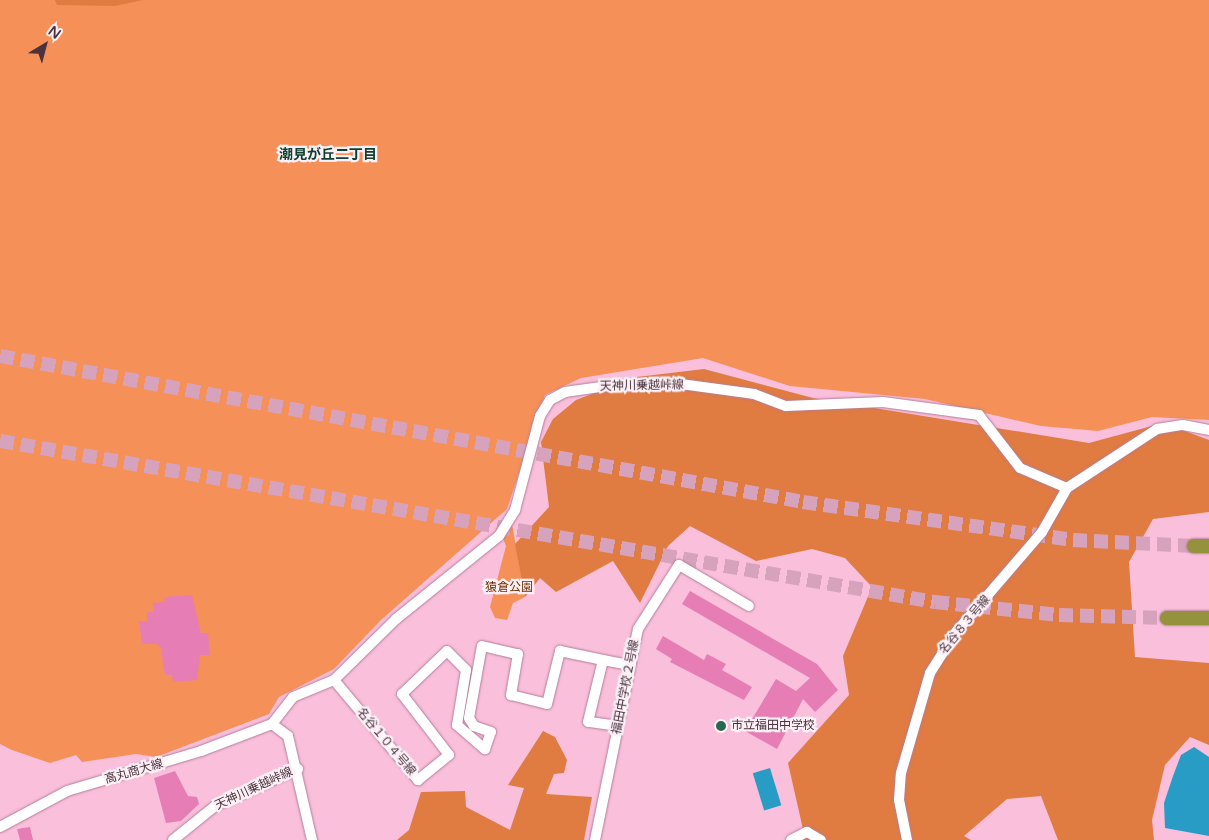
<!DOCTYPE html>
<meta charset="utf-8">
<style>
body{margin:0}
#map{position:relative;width:1209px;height:840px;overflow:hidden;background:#fabfdb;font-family:"Varela Round","Noto Sans JP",sans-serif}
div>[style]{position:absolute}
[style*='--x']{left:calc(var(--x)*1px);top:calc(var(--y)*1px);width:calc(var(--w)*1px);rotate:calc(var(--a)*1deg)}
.green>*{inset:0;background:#f59059}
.forest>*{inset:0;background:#e07b41}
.water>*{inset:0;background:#299cc6;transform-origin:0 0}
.building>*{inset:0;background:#e67db5}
.highway-tunnel>*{height:14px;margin-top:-7px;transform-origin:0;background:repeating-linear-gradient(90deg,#d7a3bc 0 14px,transparent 0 21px)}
.roads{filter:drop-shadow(0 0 1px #b47e99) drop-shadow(0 0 1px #b47e99)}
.minor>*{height:10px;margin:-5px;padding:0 5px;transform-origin:5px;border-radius:5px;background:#fff}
.highway>*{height:14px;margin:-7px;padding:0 7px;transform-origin:7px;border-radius:7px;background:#94923d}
.dots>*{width:14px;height:14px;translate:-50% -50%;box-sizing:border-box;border:2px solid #fcf0f6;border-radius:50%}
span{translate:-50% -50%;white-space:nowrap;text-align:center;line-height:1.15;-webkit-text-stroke:4.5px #fcf0f6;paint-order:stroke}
.street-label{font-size:12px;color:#4a333e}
.park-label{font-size:12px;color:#703002}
.poi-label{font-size:12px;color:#4a333e}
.left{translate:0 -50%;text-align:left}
.neighbourhood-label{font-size:14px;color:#0e4131;font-weight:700}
.north{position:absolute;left:20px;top:20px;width:50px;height:50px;-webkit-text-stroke:4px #fcf0f6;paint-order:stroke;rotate:37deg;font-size:14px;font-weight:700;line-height:20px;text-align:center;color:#4a333e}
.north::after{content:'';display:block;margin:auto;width:18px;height:22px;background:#4a333e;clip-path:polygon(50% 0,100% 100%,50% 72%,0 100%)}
</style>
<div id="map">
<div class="green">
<div style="clip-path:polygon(0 0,1209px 0,1209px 420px,1152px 417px,1098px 431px,1041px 426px,925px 399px,790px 386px,703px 358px,581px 378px,545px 395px,507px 509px,381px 620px,334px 669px,279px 697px,269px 714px,156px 757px,136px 754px,82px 762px,76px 755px,50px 763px,12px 750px,0 744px)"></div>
<div style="clip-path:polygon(512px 524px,525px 597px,513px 603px,507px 620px,495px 618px,490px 607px,506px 546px,502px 536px)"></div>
</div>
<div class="forest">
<div style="clip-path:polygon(55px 0,143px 0,115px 6px,57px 5px)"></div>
<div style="clip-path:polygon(704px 369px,813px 398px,1089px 443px,1163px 423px,1209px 440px,1209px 512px,1153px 519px,1129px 562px,1135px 657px,1209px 663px,1209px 745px,1190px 737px,1165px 765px,1152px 820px,1154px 840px,1058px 840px,1041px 796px,1007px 799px,964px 836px,971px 840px,802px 840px,805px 838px,788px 763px,849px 695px,843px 656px,872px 587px,845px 558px,812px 549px,756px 561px,690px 526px,668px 546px,640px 603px,613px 561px,556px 592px,540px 578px,525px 597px,515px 544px,549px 507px,541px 442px,553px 419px,576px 400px,637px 377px)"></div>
<div style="clip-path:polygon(543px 731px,555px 737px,567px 760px,564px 773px,554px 774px,546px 794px,592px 797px,584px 840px,397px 840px,409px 830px,421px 792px,465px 791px,466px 807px,510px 830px,524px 788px,508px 785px)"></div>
</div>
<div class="water">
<div style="clip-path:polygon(1194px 747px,1209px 757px,1209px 836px,1165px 828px,1164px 803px,1173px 776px,1181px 755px)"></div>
<div style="left:770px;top:768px;width:39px;height:18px;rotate:73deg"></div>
</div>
<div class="building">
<div style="clip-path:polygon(690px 591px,817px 664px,838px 690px,815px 712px,803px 699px,777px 749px,745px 731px,776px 679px,796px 691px,810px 678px,682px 604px)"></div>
<div style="clip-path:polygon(192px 595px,201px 633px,208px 633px,210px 655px,200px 655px,197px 680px,173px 682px,172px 675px,166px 675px,164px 670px,161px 648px,157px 644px,142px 644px,139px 621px,147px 621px,147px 612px,154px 612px,153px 603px,165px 602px,164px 597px)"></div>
<div style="clip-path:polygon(663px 636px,704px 660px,707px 654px,726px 664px,722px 670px,752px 687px,744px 700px,670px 662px,672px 659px,656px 649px)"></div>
<div style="clip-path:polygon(175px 771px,188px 796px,197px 797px,199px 804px,181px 821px,166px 823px,154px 778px)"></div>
<div style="clip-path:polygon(30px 827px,33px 840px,20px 840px,17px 829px)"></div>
</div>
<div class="highway-tunnel">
<div style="--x:0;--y:356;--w:816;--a:10.3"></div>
<div style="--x:803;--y:502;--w:273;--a:8"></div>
<div style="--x:1073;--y:540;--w:121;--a:2.8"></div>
<div style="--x:0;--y:441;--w:949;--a:9.77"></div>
<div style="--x:935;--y:602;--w:125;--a:6"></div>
<div style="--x:1059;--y:615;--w:108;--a:1.6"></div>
</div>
<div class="roads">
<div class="minor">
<div style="--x:334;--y:680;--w:131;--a:50"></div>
<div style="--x:418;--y:780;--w:40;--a:-39"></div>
<div style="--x:449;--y:755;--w:77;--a:-127.6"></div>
<div style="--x:402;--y:694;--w:62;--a:-43.7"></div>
<div style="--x:447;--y:651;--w:27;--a:45"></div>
<div style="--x:466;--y:670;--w:56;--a:99.3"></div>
<div style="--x:457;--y:725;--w:37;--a:41"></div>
<div style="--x:485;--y:749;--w:18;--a:-71"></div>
<div style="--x:491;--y:732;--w:18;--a:-161"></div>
<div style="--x:474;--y:726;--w:9;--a:-122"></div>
<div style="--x:469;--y:718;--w:73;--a:-79.8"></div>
<div style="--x:482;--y:646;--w:37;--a:13"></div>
<div style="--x:518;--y:654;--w:42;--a:99.7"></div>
<div style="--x:511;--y:695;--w:37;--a:14"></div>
<div style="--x:547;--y:704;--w:55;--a:-76.2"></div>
<div style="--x:560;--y:651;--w:44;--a:11.8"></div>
<div style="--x:272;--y:724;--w:34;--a:-52"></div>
<div style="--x:293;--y:697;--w:44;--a:-22.5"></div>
<div style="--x:334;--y:680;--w:87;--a:-44.5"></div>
<div style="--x:396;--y:619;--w:132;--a:-38.9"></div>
<div style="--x:499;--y:536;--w:31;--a:-58"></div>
<div style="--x:515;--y:510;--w:97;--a:-75.1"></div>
<div style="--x:540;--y:416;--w:19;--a:-58"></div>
<div style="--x:550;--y:400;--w:17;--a:-28"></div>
<div style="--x:565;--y:392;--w:49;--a:-8.1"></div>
<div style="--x:614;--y:385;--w:67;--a:-0.9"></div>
<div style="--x:681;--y:384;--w:74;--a:7.8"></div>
<div style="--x:754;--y:394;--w:34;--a:21"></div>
<div style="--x:786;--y:406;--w:97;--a:-2.4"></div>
<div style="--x:883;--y:402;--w:97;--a:7.7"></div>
<div style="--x:979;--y:415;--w:67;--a:52.3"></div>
<div style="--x:1020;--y:468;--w:51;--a:23.1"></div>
<div style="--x:1067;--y:488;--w:108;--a:-33.2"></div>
<div style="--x:1157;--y:429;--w:26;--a:-9"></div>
<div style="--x:1183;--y:425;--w:26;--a:11"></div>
<div style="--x:272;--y:724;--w:20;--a:37"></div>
<div style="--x:288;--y:736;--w:107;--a:77"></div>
<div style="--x:618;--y:726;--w:30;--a:-172"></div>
<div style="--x:588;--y:722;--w:64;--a:-76.4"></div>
<div style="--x:603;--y:660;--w:26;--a:11"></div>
<div style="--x:0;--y:827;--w:76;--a:-28.2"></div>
<div style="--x:67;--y:791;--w:140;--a:-16.6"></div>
<div style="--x:201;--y:751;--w:76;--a:-20.8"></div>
<div style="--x:173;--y:840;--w:54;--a:-39"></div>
<div style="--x:215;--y:806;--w:91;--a:-24"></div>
<div style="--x:595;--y:840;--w:215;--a:-78.5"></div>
<div style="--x:638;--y:629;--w:76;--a:-57.4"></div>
<div style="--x:679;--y:565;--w:81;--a:30.4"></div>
<div style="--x:791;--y:840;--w:18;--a:-27"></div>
<div style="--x:807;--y:832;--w:16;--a:30"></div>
<div style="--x:907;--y:840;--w:41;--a:-101.3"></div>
<div style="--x:899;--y:800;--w:27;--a:-86"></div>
<div style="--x:901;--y:773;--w:104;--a:-73.8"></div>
<div style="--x:930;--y:673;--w:49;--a:-57.6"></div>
<div style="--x:956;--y:632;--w:132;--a:-49.3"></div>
<div style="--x:1042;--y:532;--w:51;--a:-60.4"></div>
</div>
<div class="highway">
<div style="--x:1194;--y:546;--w:15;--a:0"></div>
<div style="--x:1167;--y:618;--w:42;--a:0"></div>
</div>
</div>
<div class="dots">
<div style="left:721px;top:726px;background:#296752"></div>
</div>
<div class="street-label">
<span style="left:642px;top:386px;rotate:-1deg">天神川乗越峠線</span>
<span style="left:965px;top:625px;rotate:-50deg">名谷８３号線</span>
<span style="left:626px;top:687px;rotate:-79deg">福田中学校２号線</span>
<span style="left:386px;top:742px;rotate:50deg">名谷１０４号線</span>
<span style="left:134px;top:772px;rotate:-16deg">高丸商大線</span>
<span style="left:254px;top:789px;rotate:-25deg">天神川乗越峠線</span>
</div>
<div class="park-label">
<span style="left:509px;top:588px">猿倉公園</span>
</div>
<div class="poi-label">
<span class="left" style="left:731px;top:726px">市立福田中学校</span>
</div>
<div class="neighbourhood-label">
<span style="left:328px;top:155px">潮見が丘二丁目</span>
</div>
<div class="north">N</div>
</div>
